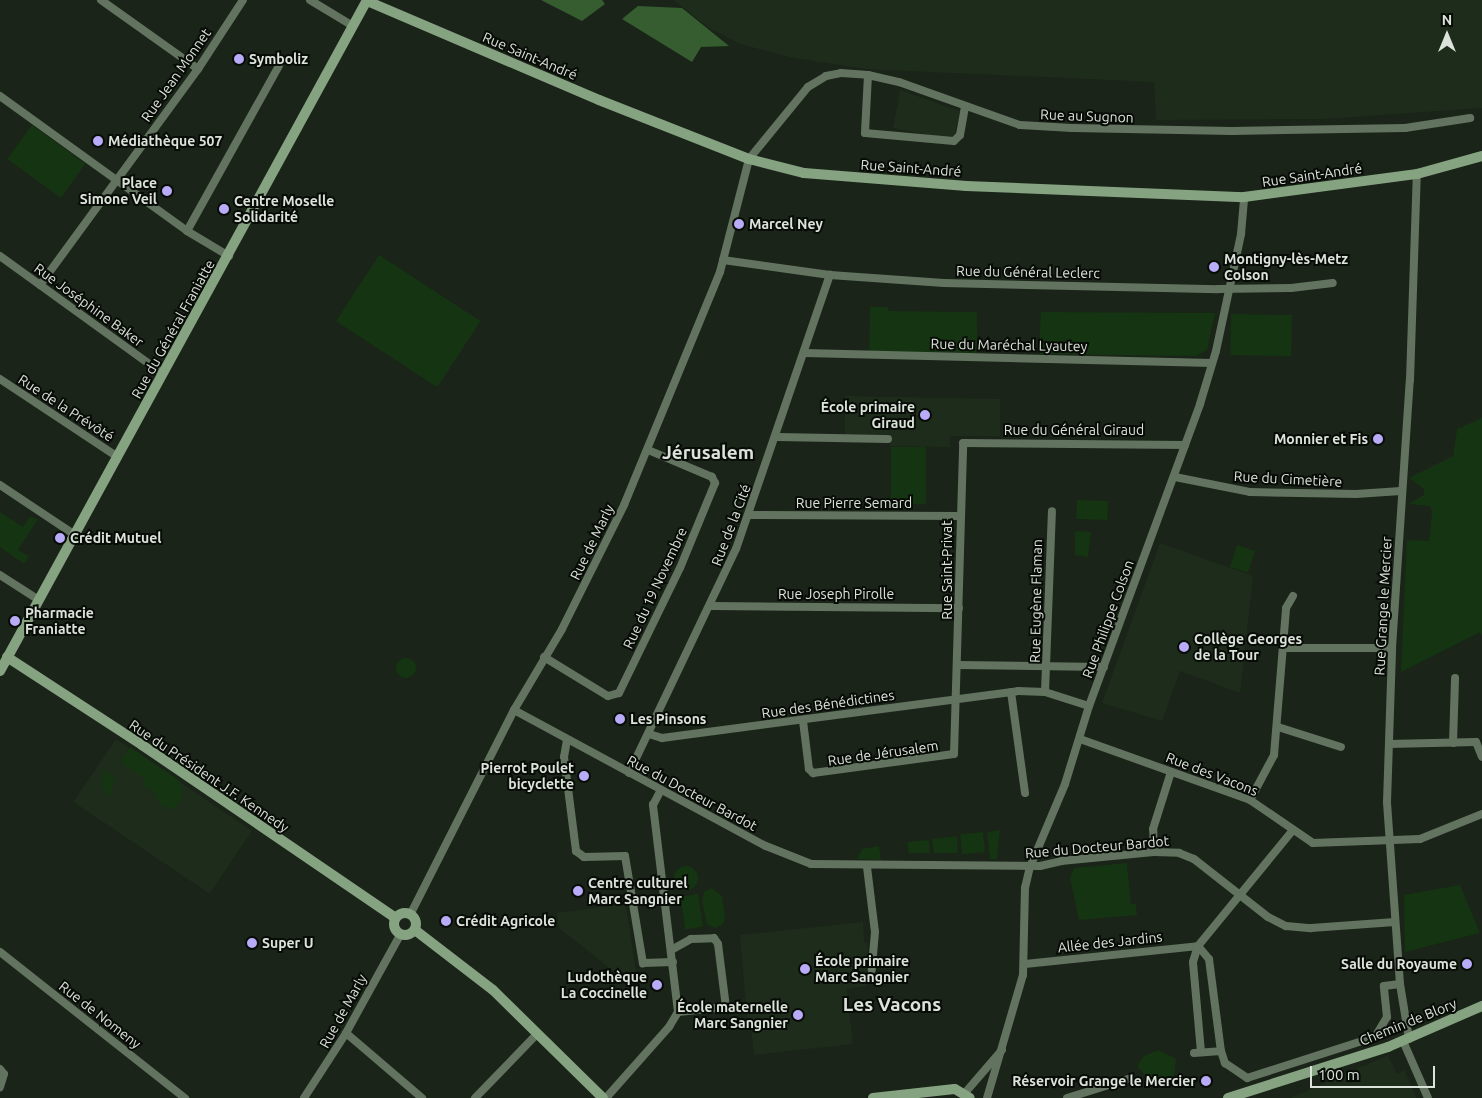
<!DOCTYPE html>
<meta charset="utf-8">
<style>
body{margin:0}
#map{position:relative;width:1482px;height:1098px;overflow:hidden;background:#1a2419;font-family:Ubuntu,sans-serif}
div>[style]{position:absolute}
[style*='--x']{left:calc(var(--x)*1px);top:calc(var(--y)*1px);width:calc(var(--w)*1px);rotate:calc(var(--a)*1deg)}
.built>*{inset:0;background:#1e2c1b;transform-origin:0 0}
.green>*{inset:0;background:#153411;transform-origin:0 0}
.round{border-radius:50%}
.forest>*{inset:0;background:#355d2f}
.street>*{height:8px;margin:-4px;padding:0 4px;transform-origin:4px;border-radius:4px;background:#62735f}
.secondary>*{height:10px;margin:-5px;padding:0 5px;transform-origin:5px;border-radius:5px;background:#86a381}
.secondary>.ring{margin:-5px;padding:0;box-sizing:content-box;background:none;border:10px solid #86a381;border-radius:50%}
.dots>*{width:14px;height:14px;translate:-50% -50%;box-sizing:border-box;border:2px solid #080c07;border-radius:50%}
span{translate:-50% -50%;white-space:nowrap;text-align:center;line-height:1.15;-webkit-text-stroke:4px #080c07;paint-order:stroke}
.street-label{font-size:14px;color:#dce3db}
.poi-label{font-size:14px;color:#dce3db;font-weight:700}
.left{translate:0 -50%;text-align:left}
.right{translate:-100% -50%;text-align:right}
.district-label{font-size:19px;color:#dce3db;font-weight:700}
.north{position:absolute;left:1422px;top:10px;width:50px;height:50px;-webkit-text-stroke:4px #080c07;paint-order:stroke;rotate:0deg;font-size:14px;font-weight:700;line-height:20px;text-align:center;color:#dce3db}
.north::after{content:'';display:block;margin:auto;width:18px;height:22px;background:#dce3db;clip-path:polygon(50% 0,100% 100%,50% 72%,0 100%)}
.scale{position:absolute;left:1310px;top:1066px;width:125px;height:22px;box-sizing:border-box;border:2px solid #dce3db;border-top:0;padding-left:6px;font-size:15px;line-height:18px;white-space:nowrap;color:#dce3db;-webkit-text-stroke:4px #080c07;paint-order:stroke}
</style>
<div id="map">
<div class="built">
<div style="clip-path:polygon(674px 0,1482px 0,1482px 108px,1325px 119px,1156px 120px,1154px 82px,865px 69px,789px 57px,740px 44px,709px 28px)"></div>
<div style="clip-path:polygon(900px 90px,960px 111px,954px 140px,893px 128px)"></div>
<div style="clip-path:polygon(845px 396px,1000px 399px,1000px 436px,950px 436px,950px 447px,890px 446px,890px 434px,845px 434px)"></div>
<div style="clip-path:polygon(1160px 543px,1253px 576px,1240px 693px,1180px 671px,1162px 721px,1102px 703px)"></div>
<div style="left:116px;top:739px;width:164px;height:76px;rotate:34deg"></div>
<div style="clip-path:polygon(626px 904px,636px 972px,617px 974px,559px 928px,557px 913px)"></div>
<div style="clip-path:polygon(863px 922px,864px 942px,868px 943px,866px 986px,847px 989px,853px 1044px,754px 1055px,751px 1030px,748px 1029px,740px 935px)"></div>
<div style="clip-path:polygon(1388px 1055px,1397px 1074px,1404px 1070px,1417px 1098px,1291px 1098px)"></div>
</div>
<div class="green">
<div style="left:32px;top:125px;width:66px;height:42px;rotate:36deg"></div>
<div style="left:379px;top:255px;width:121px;height:79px;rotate:33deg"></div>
<div style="clip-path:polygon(870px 307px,888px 307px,888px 311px,977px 312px,977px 353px,869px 352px)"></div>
<div style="clip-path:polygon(1041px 312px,1215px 313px,1207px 350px,1196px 356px,1039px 354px)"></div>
<div style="left:1231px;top:314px;width:61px;height:41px;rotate:1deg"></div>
<div style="clip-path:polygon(1482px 418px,1482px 636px,1480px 632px,1401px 672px,1407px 540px,1429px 541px,1432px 511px,1430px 506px,1408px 504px,1424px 495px,1424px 489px,1409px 478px,1453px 456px,1457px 429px)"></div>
<div style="left:891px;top:447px;width:35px;height:57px"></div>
<div style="left:1077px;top:500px;width:31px;height:19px;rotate:2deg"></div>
<div style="clip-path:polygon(0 512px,23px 527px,30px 517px,38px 519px,18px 550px,29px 556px,24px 564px,0 547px)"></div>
<div style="clip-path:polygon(1075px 531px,1091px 532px,1088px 557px,1075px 555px)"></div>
<div style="left:1237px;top:545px;width:19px;height:23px;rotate:18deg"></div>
<div class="round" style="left:396px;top:658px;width:20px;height:20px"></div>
<div style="clip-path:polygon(130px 747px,180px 781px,183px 795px,174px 810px,160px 805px,154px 792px,143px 785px,146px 780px,120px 762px)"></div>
<div style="clip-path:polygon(104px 770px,116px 779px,109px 797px,101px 785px)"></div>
<div style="clip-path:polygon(1000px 830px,997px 859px,990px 859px,987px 832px)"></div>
<div style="left:983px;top:832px;width:20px;height:23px;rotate:84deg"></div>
<div style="clip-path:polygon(957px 836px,958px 853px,934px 853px,932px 839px)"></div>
<div style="clip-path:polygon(929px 840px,930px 853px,909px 853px,907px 842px)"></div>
<div style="clip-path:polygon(879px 846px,881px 860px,857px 859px,862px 849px)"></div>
<div style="clip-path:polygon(1127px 863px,1131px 904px,1136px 904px,1137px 915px,1079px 920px,1070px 878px,1074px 868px)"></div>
<div class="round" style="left:674px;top:866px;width:24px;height:24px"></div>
<div style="clip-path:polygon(1460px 885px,1480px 933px,1405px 952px,1404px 895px)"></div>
<div style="clip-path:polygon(712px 888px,722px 896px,725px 918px,723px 924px,716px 928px,707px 925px,702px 900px,704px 892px)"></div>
<div style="left:698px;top:894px;width:33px;height:18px;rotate:81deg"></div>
<div style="clip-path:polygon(1158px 1050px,1176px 1059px,1174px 1078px,1170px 1086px,1154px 1086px,1137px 1066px,1144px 1056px)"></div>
</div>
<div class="forest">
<div style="clip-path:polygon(541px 0,602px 0,605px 4px,582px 21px)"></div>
<div style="clip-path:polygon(638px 6px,682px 8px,729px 46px,701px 47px,692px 62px,622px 19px)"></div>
</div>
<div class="street">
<div style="--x:101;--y:0;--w:119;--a:35.4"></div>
<div style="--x:310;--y:0;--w:50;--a:31.2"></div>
<div style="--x:868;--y:75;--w:58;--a:93"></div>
<div style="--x:865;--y:133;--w:89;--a:5.1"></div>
<div style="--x:954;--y:141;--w:8;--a:-45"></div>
<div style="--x:960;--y:135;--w:29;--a:-80"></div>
<div style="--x:0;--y:96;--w:231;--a:35.8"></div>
<div style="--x:187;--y:231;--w:49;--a:30.8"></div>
<div style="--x:187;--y:231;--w:189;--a:-60.9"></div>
<div style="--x:0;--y:256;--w:201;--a:35.9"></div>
<div style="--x:723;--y:260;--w:108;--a:8"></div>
<div style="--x:830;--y:275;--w:114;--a:4"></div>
<div style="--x:944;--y:283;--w:274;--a:1.3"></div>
<div style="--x:1218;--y:289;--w:73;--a:-0.8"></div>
<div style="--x:1291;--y:288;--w:42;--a:-6.8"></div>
<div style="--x:40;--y:285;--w:268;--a:-53.8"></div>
<div style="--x:198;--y:69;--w:82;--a:-56.9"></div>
<div style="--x:805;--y:353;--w:407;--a:1.4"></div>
<div style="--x:0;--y:379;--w:141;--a:33.5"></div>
<div style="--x:777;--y:437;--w:111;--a:1"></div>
<div style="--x:1175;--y:477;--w:76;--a:11.3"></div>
<div style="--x:1250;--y:492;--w:106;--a:1.1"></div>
<div style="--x:1356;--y:494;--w:45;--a:-3.8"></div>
<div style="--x:0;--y:485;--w:90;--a:33.7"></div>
<div style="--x:749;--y:515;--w:210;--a:0.3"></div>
<div style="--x:0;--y:575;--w:46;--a:32.7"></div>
<div style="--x:712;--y:606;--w:247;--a:0.5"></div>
<div style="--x:1285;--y:648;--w:107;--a:0"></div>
<div style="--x:544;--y:657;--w:75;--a:31.4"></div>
<div style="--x:608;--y:696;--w:11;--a:-15"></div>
<div style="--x:619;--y:693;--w:139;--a:-64"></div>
<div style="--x:680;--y:568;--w:92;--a:-67.6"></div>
<div style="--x:715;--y:483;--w:7;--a:-117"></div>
<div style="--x:712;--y:477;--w:69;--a:-157.1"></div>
<div style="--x:958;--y:665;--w:146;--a:0.8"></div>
<div style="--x:1011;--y:692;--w:102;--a:82.1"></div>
<div style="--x:1045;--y:692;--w:181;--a:-87.8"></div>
<div style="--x:514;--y:710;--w:286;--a:28.4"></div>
<div style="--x:766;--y:846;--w:48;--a:21.8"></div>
<div style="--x:811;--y:864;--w:229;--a:0.5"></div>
<div style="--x:1040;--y:866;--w:22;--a:-13"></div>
<div style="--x:1061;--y:861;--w:93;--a:-5.5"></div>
<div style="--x:1154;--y:852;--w:25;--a:2"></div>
<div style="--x:1179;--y:853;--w:16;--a:22"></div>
<div style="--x:1194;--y:859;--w:94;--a:38.1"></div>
<div style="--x:1268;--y:917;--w:20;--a:27"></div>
<div style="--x:1286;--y:926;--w:25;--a:5"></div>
<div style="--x:1311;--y:928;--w:84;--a:-4.1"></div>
<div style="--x:803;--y:721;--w:48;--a:82.9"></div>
<div style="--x:809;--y:769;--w:6;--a:45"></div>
<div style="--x:813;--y:773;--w:142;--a:-7.7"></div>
<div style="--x:954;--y:754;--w:311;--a:-88.3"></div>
<div style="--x:963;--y:443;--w:222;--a:0.5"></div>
<div style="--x:1278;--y:727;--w:66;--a:17.6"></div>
<div style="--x:649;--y:734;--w:14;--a:17"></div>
<div style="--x:662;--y:738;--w:359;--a:-7.5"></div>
<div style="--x:1018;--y:691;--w:27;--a:2"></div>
<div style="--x:1045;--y:692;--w:46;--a:17.7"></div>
<div style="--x:1080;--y:739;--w:181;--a:19.7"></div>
<div style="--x:1250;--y:800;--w:76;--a:34.3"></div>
<div style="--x:1313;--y:843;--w:107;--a:-2.1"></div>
<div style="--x:1420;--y:839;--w:67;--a:-22"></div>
<div style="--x:567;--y:740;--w:17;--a:100"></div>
<div style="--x:564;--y:757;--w:95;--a:82.7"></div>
<div style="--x:576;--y:851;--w:10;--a:37"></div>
<div style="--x:584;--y:857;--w:41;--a:-1.4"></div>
<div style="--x:625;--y:856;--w:109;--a:80.5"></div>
<div style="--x:643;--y:963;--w:30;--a:-2"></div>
<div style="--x:1453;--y:743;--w:65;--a:-88.2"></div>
<div style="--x:1389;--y:744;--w:87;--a:-1.3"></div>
<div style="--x:1476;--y:742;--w:16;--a:68"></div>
<div style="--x:629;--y:773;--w:248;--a:-64.5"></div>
<div style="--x:736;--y:549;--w:290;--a:-71.1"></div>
<div style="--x:1250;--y:800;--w:51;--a:-61.9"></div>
<div style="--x:1274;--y:755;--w:147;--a:-85.3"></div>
<div style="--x:1286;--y:608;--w:14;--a:-60"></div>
<div style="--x:1154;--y:852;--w:23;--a:-92"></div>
<div style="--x:1153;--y:829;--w:60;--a:-72.5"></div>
<div style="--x:867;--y:867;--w:65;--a:83"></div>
<div style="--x:875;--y:932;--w:38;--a:95"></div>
<div style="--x:410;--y:915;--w:230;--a:-63.1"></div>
<div style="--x:514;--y:710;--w:94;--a:-59.3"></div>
<div style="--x:562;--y:629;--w:139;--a:-63.4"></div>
<div style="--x:624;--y:505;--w:252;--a:-67.6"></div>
<div style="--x:720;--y:272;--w:117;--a:-75.6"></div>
<div style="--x:749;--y:159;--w:93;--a:-50.7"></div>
<div style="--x:808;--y:87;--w:21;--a:-31"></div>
<div style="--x:826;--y:76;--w:15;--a:-11"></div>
<div style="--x:841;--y:73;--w:27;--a:4"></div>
<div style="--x:868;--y:75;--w:32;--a:13"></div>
<div style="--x:899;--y:82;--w:128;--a:19.6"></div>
<div style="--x:1020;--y:125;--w:52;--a:3.3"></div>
<div style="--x:1072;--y:128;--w:160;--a:1.1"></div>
<div style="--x:1232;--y:131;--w:173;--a:-1"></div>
<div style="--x:1405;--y:128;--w:66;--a:-8.7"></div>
<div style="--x:1198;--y:946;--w:17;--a:50"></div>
<div style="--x:1209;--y:959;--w:93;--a:82.6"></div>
<div style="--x:1221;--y:1051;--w:13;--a:72"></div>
<div style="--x:1225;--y:1063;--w:27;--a:34"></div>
<div style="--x:1247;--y:1078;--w:134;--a:-17.8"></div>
<div style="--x:1375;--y:1037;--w:23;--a:-59"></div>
<div style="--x:1387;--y:1017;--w:31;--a:-96"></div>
<div style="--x:1384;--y:986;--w:16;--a:-7"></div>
<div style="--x:673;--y:949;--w:21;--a:-29"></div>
<div style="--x:691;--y:939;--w:23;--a:-2"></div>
<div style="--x:714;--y:938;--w:7;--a:56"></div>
<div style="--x:718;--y:944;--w:64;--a:82.8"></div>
<div style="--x:726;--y:1007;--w:48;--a:174.1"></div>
<div style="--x:0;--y:952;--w:236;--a:38.3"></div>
<div style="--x:1025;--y:964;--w:174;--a:-5.9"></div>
<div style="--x:346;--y:1033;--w:100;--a:40.5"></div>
<div style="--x:1409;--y:1039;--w:56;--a:-99.3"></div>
<div style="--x:1400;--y:984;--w:182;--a:-94.1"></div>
<div style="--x:1387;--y:802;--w:154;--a:-88.1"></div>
<div style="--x:1392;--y:648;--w:269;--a:-86.2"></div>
<div style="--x:1410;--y:380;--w:206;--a:-88.1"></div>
<div style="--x:1403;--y:1041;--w:62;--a:66.3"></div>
<div style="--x:1201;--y:1052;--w:90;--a:-95.1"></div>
<div style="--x:1193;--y:962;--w:17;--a:-73"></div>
<div style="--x:1198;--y:946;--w:150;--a:-50.7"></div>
<div style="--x:1194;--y:1053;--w:27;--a:-4"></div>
<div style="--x:0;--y:1069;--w:6;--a:51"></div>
<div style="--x:4;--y:1074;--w:14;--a:107"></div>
<div style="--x:964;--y:1094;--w:58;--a:-49.2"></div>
<div style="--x:304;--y:1098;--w:77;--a:-57.1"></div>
<div style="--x:346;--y:1033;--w:112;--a:-61.1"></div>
<div style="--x:475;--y:1098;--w:89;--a:-45.9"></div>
<div style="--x:606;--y:1098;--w:95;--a:-48.4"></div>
<div style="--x:669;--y:1027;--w:17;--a:-59"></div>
<div style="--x:678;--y:1012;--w:209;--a:-96.9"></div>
<div style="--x:653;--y:805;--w:17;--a:-62"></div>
<div style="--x:987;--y:1098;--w:128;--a:-73.7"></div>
<div style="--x:1023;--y:975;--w:87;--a:-88.7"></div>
<div style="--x:1025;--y:888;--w:22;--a:-77"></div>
<div style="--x:1030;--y:867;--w:90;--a:-67.1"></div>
<div style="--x:1065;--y:784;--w:82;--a:-72.9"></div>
<div style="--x:1089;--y:706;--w:322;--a:-69.8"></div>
<div style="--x:1200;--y:404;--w:55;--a:-73.2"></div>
<div style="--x:1216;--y:351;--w:120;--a:-77.9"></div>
<div style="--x:1241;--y:234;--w:37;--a:-85"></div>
<div style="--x:1067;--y:1098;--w:64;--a:-17.3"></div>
</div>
<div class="secondary">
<div style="--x:367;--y:1;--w:252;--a:23.1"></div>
<div style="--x:599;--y:100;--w:161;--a:21.5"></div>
<div style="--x:749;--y:159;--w:57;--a:14.3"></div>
<div style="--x:804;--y:173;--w:163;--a:4.6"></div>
<div style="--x:966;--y:186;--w:278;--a:2.3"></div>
<div style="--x:1244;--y:197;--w:175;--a:-7.6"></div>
<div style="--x:1417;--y:174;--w:67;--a:-15.5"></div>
<div style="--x:7;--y:657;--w:161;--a:33.1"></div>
<div style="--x:142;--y:745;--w:307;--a:34.3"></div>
<div style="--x:0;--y:671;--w:765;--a:-61.32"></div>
<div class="ring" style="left:394px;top:913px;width:12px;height:12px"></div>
<div style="--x:415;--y:930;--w:98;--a:37.6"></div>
<div style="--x:493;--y:990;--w:154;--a:44.5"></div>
<div style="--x:873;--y:1098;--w:82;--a:-6.3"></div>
<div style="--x:955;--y:1089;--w:17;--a:31"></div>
<div style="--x:1228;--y:1098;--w:168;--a:-17.7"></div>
<div style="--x:1388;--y:1047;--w:103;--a:-23.6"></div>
</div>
<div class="dots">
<div style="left:239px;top:59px;background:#b8abf7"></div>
<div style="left:98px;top:141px;background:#b8abf7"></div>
<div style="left:167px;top:191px;background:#b8abf7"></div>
<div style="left:224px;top:209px;background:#b8abf7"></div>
<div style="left:739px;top:224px;background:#b8abf7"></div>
<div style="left:1214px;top:267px;background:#b8abf7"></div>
<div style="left:925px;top:415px;background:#b8abf7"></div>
<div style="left:1378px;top:439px;background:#b8abf7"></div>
<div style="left:60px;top:538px;background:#b8abf7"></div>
<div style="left:15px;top:621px;background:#b8abf7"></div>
<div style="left:1184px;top:647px;background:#b8abf7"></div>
<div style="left:620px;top:719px;background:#b8abf7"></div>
<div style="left:584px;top:776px;background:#b8abf7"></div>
<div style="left:578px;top:891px;background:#b8abf7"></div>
<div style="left:446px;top:921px;background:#b8abf7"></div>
<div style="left:252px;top:943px;background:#b8abf7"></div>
<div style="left:1467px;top:964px;background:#b8abf7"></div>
<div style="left:805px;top:969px;background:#b8abf7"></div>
<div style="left:657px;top:985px;background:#b8abf7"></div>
<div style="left:798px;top:1015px;background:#b8abf7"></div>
<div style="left:1206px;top:1081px;background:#b8abf7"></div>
</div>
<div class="street-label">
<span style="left:530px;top:56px;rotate:23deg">Rue Saint-André</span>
<span style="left:176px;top:75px;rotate:-55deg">Rue Jean Monnet</span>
<span style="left:1087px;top:116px;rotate:2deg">Rue au Sugnon</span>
<span style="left:911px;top:168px;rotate:4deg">Rue Saint-André</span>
<span style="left:1312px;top:175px;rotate:-8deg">Rue Saint-André</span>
<span style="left:1028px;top:272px;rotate:1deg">Rue du Général Leclerc</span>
<span style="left:89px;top:305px;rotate:36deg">Rue Joséphine Baker</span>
<span style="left:173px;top:329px;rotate:-61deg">Rue du Général Franiatte</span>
<span style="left:1009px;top:345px;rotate:1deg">Rue du Maréchal Lyautey</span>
<span style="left:66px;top:408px;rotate:33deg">Rue de la Prévôté</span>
<span style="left:1074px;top:430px">Rue du Général Giraud</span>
<span style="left:1288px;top:479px;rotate:3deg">Rue du Cimetière</span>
<span style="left:854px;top:503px">Rue Pierre Semard</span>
<span style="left:731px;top:525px;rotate:-69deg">Rue de la Cité</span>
<span style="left:592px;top:542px;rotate:-64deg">Rue de Marly</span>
<span style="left:947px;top:570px;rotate:-90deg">Rue Saint-Privat</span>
<span style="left:655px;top:588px;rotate:-65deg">Rue du 19 Novembre</span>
<span style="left:836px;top:594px">Rue Joseph Pirolle</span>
<span style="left:1036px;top:601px;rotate:-89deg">Rue Eugène Flaman</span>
<span style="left:1383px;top:606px;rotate:-87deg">Rue Grange le Mercier</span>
<span style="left:1108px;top:619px;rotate:-70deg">Rue Philippe Colson</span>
<span style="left:828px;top:704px;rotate:-8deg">Rue des Bénédictines</span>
<span style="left:883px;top:753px;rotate:-8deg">Rue de Jérusalem</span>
<span style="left:1212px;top:774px;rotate:21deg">Rue des Vacons</span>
<span style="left:209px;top:776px;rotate:34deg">Rue du Président J.F. Kennedy</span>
<span style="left:692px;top:793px;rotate:28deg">Rue du Docteur Bardot</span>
<span style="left:1097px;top:847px;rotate:-5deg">Rue du Docteur Bardot</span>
<span style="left:1110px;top:942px;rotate:-6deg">Allée des Jardins</span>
<span style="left:343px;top:1011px;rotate:-61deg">Rue de Marly</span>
<span style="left:100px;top:1015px;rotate:38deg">Rue de Nomeny</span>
<span style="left:1408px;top:1022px;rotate:-22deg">Chemin de Blory</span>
</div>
<div class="poi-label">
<span class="left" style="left:249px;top:59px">Symboliz</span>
<span class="left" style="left:108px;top:141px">Médiathèque 507</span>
<span class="right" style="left:157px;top:191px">Place<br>Simone Veil</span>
<span class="left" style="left:234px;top:209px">Centre Moselle<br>Solidarité</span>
<span class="left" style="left:749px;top:224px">Marcel Ney</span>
<span class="left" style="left:1224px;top:267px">Montigny-lès-Metz<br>Colson</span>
<span class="right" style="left:915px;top:415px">École primaire<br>Giraud</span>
<span class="right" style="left:1368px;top:439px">Monnier et Fis</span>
<span class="left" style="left:70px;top:538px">Crédit Mutuel</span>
<span class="left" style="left:25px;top:621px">Pharmacie<br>Franiatte</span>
<span class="left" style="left:1194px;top:647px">Collège Georges<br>de la Tour</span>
<span class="left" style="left:630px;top:719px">Les Pinsons</span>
<span class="right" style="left:574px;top:776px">Pierrot Poulet<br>bicyclette</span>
<span class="left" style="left:588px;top:891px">Centre culturel<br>Marc Sangnier</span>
<span class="left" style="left:456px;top:921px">Crédit Agricole</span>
<span class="left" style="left:262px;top:943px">Super U</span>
<span class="left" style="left:815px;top:969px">École primaire<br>Marc Sangnier</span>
<span class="right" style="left:1457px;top:964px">Salle du Royaume</span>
<span class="right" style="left:647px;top:985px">Ludothèque<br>La Coccinelle</span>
<span class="right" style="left:788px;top:1015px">École maternelle<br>Marc Sangnier</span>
<span class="right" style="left:1196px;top:1081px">Réservoir Grange le Mercier</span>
</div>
<div class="district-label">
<span style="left:708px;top:453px">Jérusalem</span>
<span style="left:892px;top:1005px">Les Vacons</span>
</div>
<div class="north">N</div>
<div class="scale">100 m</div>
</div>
